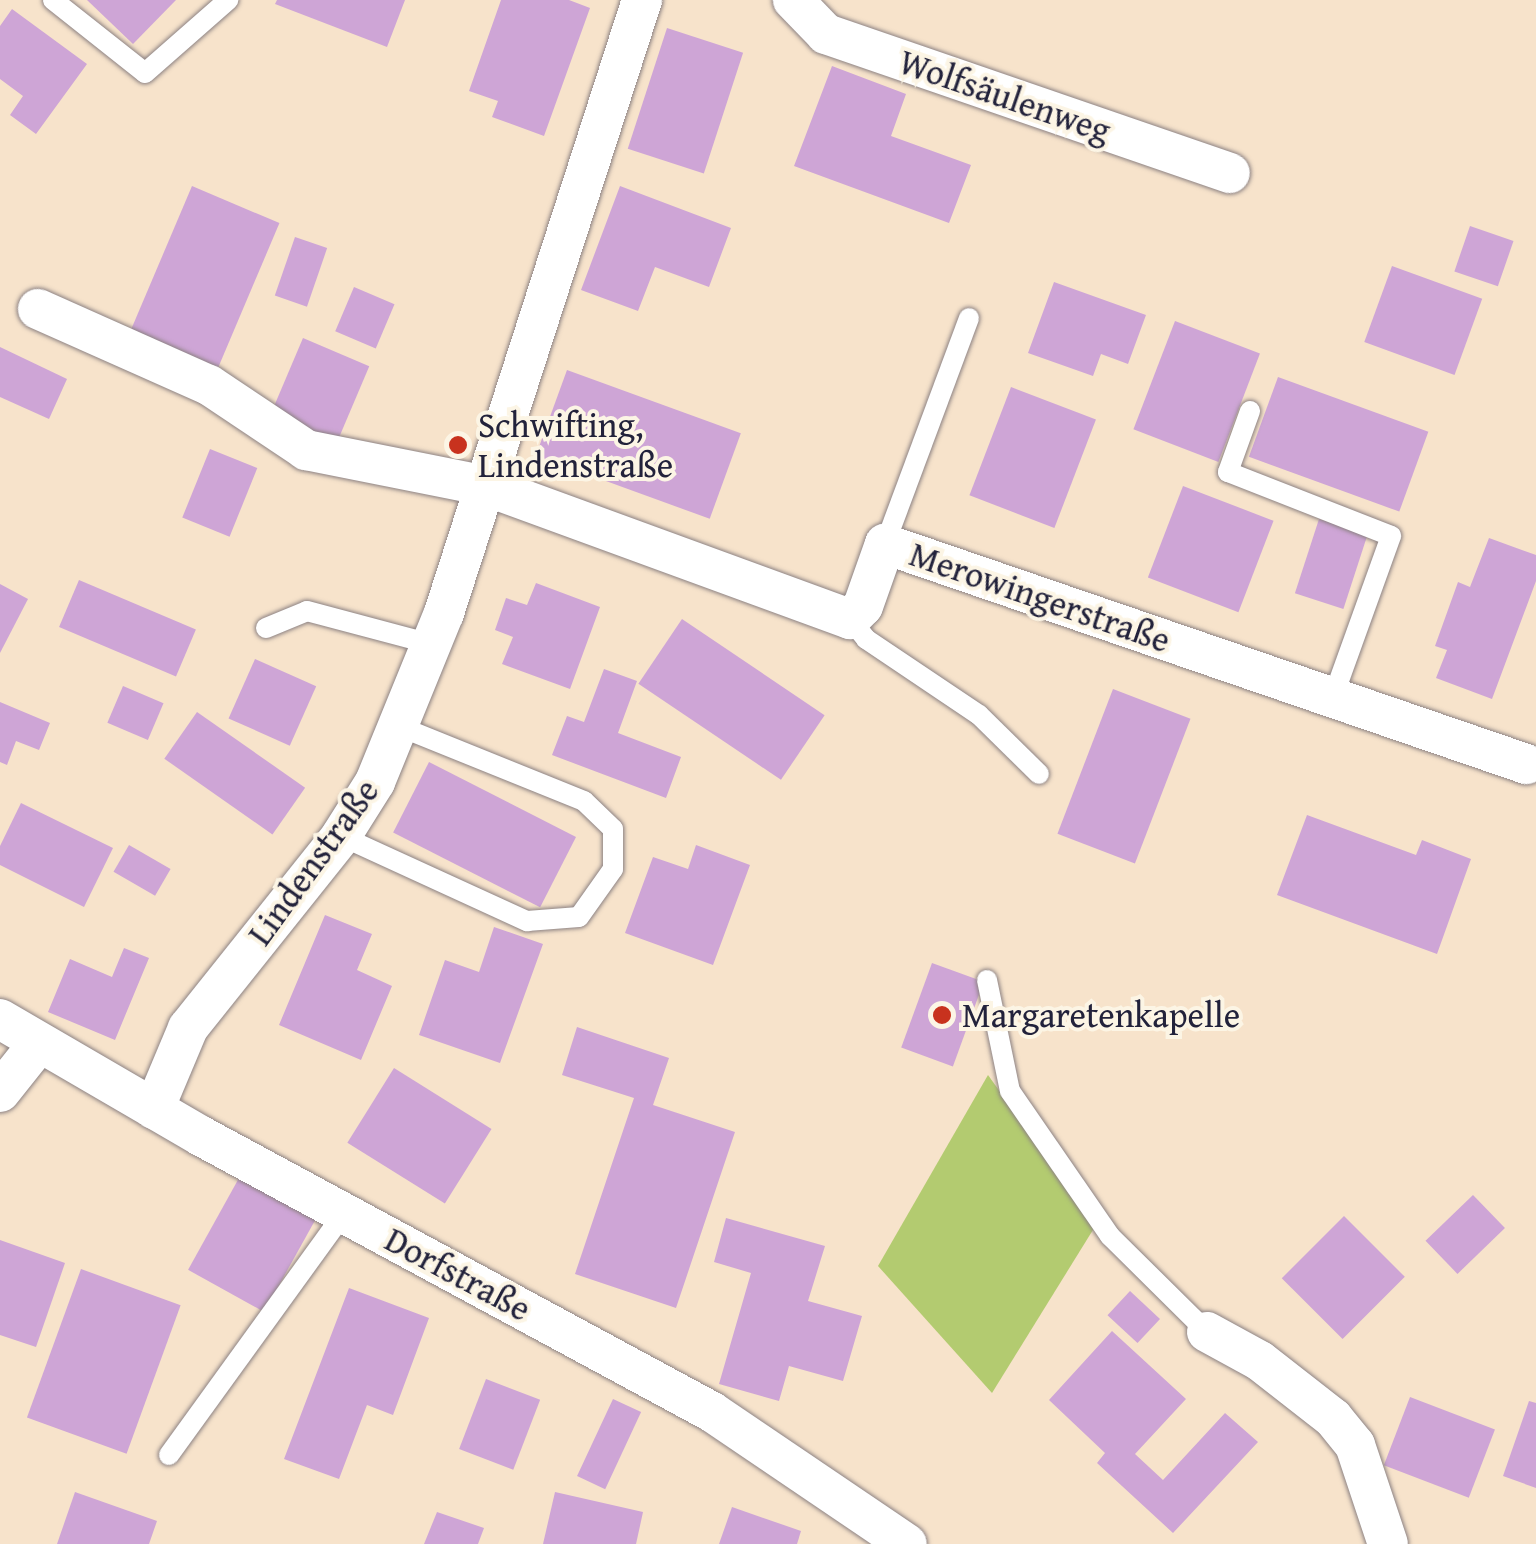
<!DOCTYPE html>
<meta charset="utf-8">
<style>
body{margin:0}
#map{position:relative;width:1536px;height:1544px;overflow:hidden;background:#f7e3cb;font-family:"Gentium Book Plus",serif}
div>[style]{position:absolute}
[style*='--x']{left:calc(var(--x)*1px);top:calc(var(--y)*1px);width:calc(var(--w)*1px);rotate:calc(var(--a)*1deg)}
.green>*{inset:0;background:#b3cb70}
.building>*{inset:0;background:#cea5d6;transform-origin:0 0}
.roads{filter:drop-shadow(0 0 2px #8c8283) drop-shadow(0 0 2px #8c8283)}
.service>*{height:20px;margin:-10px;padding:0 10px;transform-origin:10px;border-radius:10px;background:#fff}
.minor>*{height:40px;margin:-20px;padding:0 20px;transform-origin:20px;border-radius:20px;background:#fff}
.dots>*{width:28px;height:28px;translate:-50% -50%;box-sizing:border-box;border:5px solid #fcf5e5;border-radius:50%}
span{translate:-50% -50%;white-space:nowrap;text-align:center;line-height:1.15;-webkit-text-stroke:8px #fcf5e5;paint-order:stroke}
.street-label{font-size:35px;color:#22223b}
.poi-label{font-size:35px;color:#22223b}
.left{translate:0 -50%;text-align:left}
</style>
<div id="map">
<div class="green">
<div style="clip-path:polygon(988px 1075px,1096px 1225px,992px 1393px,878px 1266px)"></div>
</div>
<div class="building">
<div style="clip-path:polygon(87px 0,176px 0,133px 44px)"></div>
<div style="clip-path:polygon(277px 0,405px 0,387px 47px,275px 4px)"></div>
<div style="clip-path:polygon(501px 0,569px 0,590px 8px,544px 136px,492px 117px,498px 101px,469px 91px)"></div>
<div style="clip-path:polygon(12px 9px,87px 64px,36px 134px,10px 115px,23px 96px,0 79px,0 26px)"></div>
<div style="left:667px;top:28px;width:80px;height:127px;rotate:18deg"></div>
<div style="clip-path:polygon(832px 66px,906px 94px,891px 136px,971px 165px,949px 223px,794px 166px)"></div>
<div style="left:192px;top:186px;width:95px;height:157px;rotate:23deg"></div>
<div style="clip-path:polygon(620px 186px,731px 228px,709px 287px,655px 267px,638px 311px,581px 290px)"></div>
<div style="left:1470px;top:226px;width:46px;height:48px;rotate:19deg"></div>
<div style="left:295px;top:237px;width:34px;height:62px;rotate:19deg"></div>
<div style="left:1392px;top:266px;width:96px;height:81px;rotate:20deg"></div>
<div style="clip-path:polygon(1054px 282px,1146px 315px,1128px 364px,1101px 354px,1093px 376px,1028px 353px)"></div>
<div style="left:354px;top:287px;width:44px;height:48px;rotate:23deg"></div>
<div style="left:1175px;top:321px;width:91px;height:116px;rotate:21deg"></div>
<div style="left:303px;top:338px;width:72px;height:85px;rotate:23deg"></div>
<div style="clip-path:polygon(0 347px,67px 379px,49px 419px,0 397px)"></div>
<div style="left:567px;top:370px;width:185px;height:91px;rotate:20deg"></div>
<div style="left:1278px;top:377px;width:160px;height:85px;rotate:20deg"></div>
<div style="left:1011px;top:387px;width:91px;height:116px;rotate:21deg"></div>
<div style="left:210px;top:449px;width:51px;height:74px;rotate:22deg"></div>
<div style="left:1183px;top:486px;width:97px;height:98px;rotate:21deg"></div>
<div style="left:1319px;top:519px;width:51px;height:78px;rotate:18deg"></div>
<div style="clip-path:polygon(1489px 538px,1536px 555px,1536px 581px,1492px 699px,1436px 678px,1447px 650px,1435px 646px,1458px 582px,1470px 587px)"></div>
<div style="left:79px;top:580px;width:127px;height:51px;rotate:23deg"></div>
<div style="clip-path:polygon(536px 583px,600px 607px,570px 689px,502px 664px,513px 637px,495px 630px,506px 598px,527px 605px)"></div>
<div style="clip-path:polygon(0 584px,28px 599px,0 653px)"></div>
<div style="left:682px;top:619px;width:172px;height:78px;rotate:34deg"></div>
<div style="left:255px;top:659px;width:67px;height:65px;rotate:24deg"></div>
<div style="clip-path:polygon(604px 669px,637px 681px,618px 733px,681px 757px,666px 798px,552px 755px,567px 716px,584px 722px)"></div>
<div style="left:123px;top:686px;width:44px;height:40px;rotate:23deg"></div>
<div style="left:1113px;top:689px;width:83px;height:155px;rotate:21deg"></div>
<div style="clip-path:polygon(0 702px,50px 723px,39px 750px,16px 741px,7px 765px,0 762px)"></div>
<div style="left:197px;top:712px;width:132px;height:57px;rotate:35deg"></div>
<div style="left:429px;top:762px;width:165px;height:79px;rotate:27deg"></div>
<div style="clip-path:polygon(21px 803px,113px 848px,84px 907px,0 865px,0 846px)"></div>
<div style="clip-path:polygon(1307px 815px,1416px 855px,1422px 840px,1471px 859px,1437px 954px,1277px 895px)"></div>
<div style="left:129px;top:845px;width:48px;height:31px;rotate:30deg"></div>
<div style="clip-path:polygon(696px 845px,750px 865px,713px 965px,625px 933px,653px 857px,688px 869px)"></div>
<div style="clip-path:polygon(325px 915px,372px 934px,357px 970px,392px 986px,361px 1060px,279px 1025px)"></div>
<div style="clip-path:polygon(494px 927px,543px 944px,500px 1063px,419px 1035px,445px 960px,479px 972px)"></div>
<div style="clip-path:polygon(124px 948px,149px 958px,115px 1040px,48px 1012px,70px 959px,112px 977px)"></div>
<div style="left:932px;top:963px;width:55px;height:90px;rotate:20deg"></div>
<div style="clip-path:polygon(577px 1027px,669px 1058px,653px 1105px,735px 1132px,676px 1308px,575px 1274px,634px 1098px,562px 1075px)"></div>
<div style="left:394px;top:1068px;width:115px;height:88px;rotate:32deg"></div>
<div style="left:239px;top:1178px;width:87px;height:105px;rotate:29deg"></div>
<div style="left:1473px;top:1195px;width:46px;height:66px;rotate:46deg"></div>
<div style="left:1344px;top:1216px;width:86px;height:88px;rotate:45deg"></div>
<div style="clip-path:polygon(726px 1218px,825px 1246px,808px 1301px,862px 1316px,843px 1381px,789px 1366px,779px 1401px,719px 1384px,751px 1273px,714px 1262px)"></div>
<div style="clip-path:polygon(0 1240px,65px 1263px,36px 1347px,0 1335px)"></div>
<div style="left:81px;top:1269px;width:106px;height:158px;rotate:20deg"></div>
<div style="clip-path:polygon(349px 1288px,429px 1318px,393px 1415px,367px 1405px,339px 1479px,284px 1459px)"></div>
<div style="left:1130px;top:1291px;width:41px;height:33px;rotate:43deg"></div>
<div style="clip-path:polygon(1112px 1331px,1186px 1399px,1135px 1454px,1163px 1480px,1225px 1413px,1258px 1442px,1173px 1533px,1097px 1463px,1105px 1453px,1049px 1400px)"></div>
<div style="left:486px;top:1379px;width:58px;height:75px;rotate:21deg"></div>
<div style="left:1410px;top:1397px;width:91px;height:73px;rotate:21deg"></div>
<div style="left:613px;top:1399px;width:31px;height:85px;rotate:25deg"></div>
<div style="clip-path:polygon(1529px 1401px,1536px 1403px,1536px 1488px,1503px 1476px)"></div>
<div style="clip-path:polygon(75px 1492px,157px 1521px,149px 1544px,57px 1544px)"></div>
<div style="clip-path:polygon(555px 1492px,643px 1512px,636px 1544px,543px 1544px)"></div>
<div style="clip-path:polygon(732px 1507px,801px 1531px,797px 1544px,719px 1544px)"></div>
<div style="clip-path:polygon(437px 1512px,484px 1528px,478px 1544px,424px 1544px)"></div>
</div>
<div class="roads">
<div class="service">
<div style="--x:53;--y:0;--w:117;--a:38.4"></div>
<div style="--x:145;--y:73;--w:111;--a:-41.3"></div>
<div style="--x:1250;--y:411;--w:65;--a:109.8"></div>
<div style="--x:1228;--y:472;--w:175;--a:21.4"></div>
<div style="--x:1391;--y:536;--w:171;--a:109.8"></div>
<div style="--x:885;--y:544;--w:241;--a:-69.6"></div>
<div style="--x:850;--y:619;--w:26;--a:51"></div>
<div style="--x:866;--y:639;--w:136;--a:33.9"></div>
<div style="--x:979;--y:715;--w:84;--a:44.5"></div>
<div style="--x:266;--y:628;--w:44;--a:-22.5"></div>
<div style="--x:307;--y:611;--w:128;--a:14.9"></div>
<div style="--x:341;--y:836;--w:205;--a:24.6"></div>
<div style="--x:527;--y:921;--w:52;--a:-4.4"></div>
<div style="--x:579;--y:917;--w:59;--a:-54.7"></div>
<div style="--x:613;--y:869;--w:40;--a:-90"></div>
<div style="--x:613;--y:829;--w:40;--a:-136"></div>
<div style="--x:584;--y:801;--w:201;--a:-158"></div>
<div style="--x:987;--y:980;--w:113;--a:78.3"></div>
<div style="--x:1010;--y:1091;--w:176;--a:55.4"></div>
<div style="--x:1110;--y:1236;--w:136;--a:44.7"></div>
<div style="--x:169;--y:1455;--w:299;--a:-54.1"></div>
</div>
<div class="minor">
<div style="--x:793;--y:0;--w:47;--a:45.9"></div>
<div style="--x:826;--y:34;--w:427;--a:19"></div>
<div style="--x:38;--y:309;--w:187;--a:24"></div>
<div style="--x:209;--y:385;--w:117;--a:33.8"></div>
<div style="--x:306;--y:450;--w:184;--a:11.3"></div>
<div style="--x:486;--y:486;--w:388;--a:20.1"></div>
<div style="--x:850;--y:619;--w:18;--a:-45"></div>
<div style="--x:863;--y:606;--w:66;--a:-70.5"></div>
<div style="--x:885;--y:544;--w:678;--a:18.94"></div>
<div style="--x:0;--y:1019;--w:233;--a:30.2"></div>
<div style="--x:201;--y:1136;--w:581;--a:28.37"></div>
<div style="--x:712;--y:1412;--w:235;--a:34.1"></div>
<div style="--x:0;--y:1092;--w:63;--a:-51.5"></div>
<div style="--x:154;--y:1109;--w:88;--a:-67.2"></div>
<div style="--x:188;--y:1028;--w:246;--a:-51.4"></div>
<div style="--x:341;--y:836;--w:64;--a:-57.8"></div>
<div style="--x:375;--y:782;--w:183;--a:-67.8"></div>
<div style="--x:444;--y:613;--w:644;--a:-72.1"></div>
<div style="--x:1207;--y:1332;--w:60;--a:28.7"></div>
<div style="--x:1260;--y:1361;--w:93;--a:38"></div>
<div style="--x:1333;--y:1418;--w:35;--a:51"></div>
<div style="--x:1355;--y:1445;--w:104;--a:71.6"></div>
</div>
</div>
<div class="dots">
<div style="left:458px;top:445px;background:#c8321e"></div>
<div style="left:942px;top:1015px;background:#c8321e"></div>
</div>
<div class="street-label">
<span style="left:1005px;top:96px;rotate:19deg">Wolfsäulenweg</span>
<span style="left:1040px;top:597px;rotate:19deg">Merowingerstraße</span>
<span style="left:313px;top:862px;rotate:-54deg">Lindenstraße</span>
<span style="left:458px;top:1274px;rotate:28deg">Dorfstraße</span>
</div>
<div class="poi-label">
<span class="left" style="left:478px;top:445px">Schwifting,<br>Lindenstraße</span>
<span class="left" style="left:962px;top:1015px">Margaretenkapelle</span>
</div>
</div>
